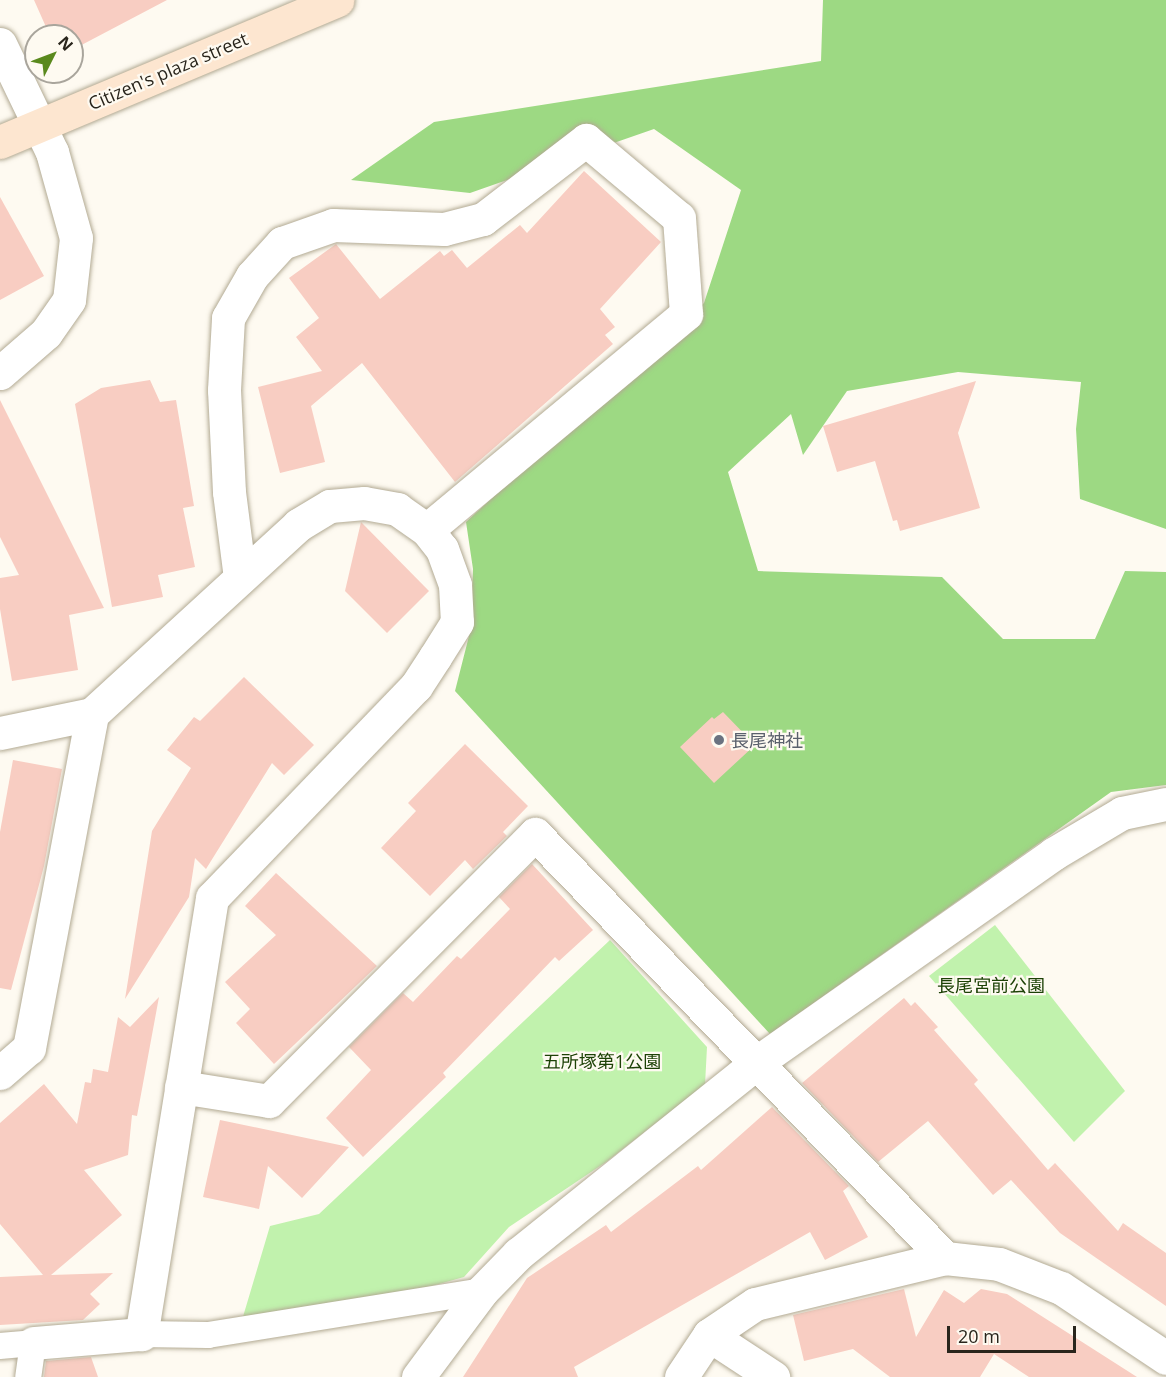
<!DOCTYPE html>
<meta charset="utf-8">
<style>
body{margin:0}
#map{position:relative;width:1166px;height:1377px;overflow:hidden;background:#fefaf1;font-family:"Open Sans","Noto Sans JP",sans-serif}
div>[style]{position:absolute}
[style*='--x']{left:calc(var(--x)*1px);top:calc(var(--y)*1px);width:calc(var(--w)*1px);rotate:calc(var(--a)*1deg)}
.green>*{inset:0;background:#c1f2ad}
.forest>*{inset:0;background:#9dd983}
.building>*{inset:0;background:#f8cdc2}
.roads{filter:drop-shadow(0 0 2px #b2aa93) drop-shadow(0 0 2px #b2aa93)}
.lane>*{height:26px;margin:-13px;padding:0 13px;transform-origin:13px;border-radius:13px;background:#fff}
.street>*{height:33px;margin:-16.5px;padding:0 16.5px;transform-origin:16.5px;border-radius:16.5px;background:#fff}
.secondary>*{height:33px;margin:-16.5px;padding:0 16.5px;transform-origin:16.5px;border-radius:16.5px;background:#fde6d0}
.dots>*{width:16px;height:16px;translate:-50% -50%;box-sizing:border-box;border:3px solid #fefaf1;border-radius:50%}
span{translate:-50% -50%;white-space:nowrap;text-align:center;line-height:1.15;-webkit-text-stroke:4.5px #fefaf1;paint-order:stroke}
.street-label{font-size:18px;color:#29251c}
.worship-label{font-size:18px;color:#5b616d}
.left{translate:0 -50%;text-align:left}
.park-label{font-size:18px;color:#1d4206}
.north{position:absolute;left:24px;top:24px;width:60px;height:60px;box-sizing:border-box;background:#fefaf1;border:2px solid #a9a59c;border-radius:50%;rotate:48deg;font-size:16px;font-weight:700;line-height:24px;text-align:center;color:#29251c}
.north::after{content:'';display:block;margin:auto;width:21px;height:27px;background:#5a891d;clip-path:polygon(50% 0,100% 100%,50% 72%,0 100%)}
.scale{position:absolute;left:947px;top:1326px;width:129px;height:27px;box-sizing:border-box;border:3px solid #29251c;border-top:0;padding-left:8px;font-size:18px;line-height:21px;white-space:nowrap;color:#29251c;-webkit-text-stroke:4px #fefaf1;paint-order:stroke}
</style>
<div id="map">
<div class="green">
<div style="clip-path:polygon(995px 925px,1125px 1091px,1074px 1142px,929px 976px)"></div>
<div style="clip-path:polygon(610px 940px,707px 1047px,705px 1085px,606px 1162px,509px 1227px,464px 1277px,360px 1306px,242px 1320px,270px 1226px,319px 1214px)"></div>
</div>
<div class="forest">
<div style="clip-path:polygon(823px 0,1166px 0,1166px 529px,1080px 499px,1076px 429px,1081px 382px,958px 372px,847px 391px,803px 455px,791px 414px,728px 472px,758px 571px,942px 577px,1003px 639px,1095px 639px,1125px 571px,1166px 572px,1166px 785px,1111px 792px,770px 1034px,455px 691px,471px 628px,473px 569px,466px 522px,704px 303px,741px 190px,654px 129px,470px 193px,351px 180px,434px 122px,821px 61px)"></div>
</div>
<div class="building">
<div style="clip-path:polygon(34px 0,167px 0,72px 50px,72px 36px,50px 36px)"></div>
<div style="clip-path:polygon(584px 171px,661px 242px,600px 309px,615px 327px,605px 335px,613px 344px,455px 482px,362px 363px,311px 406px,325px 462px,280px 473px,258px 387px,322px 371px,296px 337px,319px 318px,289px 278px,336px 244px,380px 299px,440px 251px,444px 256px,452px 250px,467px 268px,520px 225px,527px 233px)"></div>
<div style="clip-path:polygon(0 197px,44px 276px,0 300px)"></div>
<div style="clip-path:polygon(150px 380px,160px 402px,176px 400px,194px 506px,183px 508px,195px 567px,158px 575px,163px 597px,112px 607px,75px 404px,101px 388px)"></div>
<div style="clip-path:polygon(976px 381px,958px 433px,980px 508px,900px 531px,897px 520px,893px 521px,875px 461px,837px 472px,823px 426px)"></div>
<div style="clip-path:polygon(0 400px,104px 608px,69px 615px,78px 670px,12px 681px,0 609px,0 578px,19px 575px,0 537px)"></div>
<div style="clip-path:polygon(361px 522px,429px 591px,387px 633px,345px 591px)"></div>
<div style="clip-path:polygon(244px 677px,314px 745px,284px 775px,272px 763px,206px 869px,195px 858px,189px 897px,125px 999px,152px 831px,191px 768px,167px 750px,194px 717px,200px 721px)"></div>
<div style="clip-path:polygon(723px 712px,755px 745px,714px 783px,680px 747px,712px 717px,714px 719px)"></div>
<div style="clip-path:polygon(465px 744px,528px 806px,503px 832px,507px 836px,473px 869px,465px 860px,430px 896px,381px 848px,416px 811px,408px 803px)"></div>
<div style="clip-path:polygon(13px 760px,62px 769px,44px 866px,11px 990px,0 988px,0 832px)"></div>
<div style="clip-path:polygon(532px 864px,593px 930px,559px 961px,555px 957px,443px 1073px,446px 1077px,363px 1157px,326px 1118px,371px 1070px,349px 1047px,403px 993px,413px 1002px,457px 956px,461px 959px,510px 909px,499px 897px)"></div>
<div style="clip-path:polygon(276px 873px,377px 966px,274px 1064px,236px 1023px,250px 1009px,225px 982px,276px 935px,245px 906px)"></div>
<div style="clip-path:polygon(159px 997px,137px 1116px,132px 1115px,128px 1155px,84px 1170px,122px 1215px,51px 1275px,113px 1273px,90px 1294px,100px 1304px,83px 1320px,0 1325px,0 1277px,43px 1275px,0 1224px,0 1123px,44px 1084px,77px 1124px,85px 1082px,91px 1083px,93px 1069px,108px 1072px,118px 1017px,130px 1027px)"></div>
<div style="clip-path:polygon(904px 998px,911px 1006px,915px 1002px,938px 1027px,934px 1030px,978px 1080px,974px 1084px,1048px 1170px,1055px 1163px,1118px 1231px,1123px 1223px,1166px 1253px,1166px 1306px,1060px 1233px,1011px 1180px,993px 1195px,928px 1121px,878px 1162px,802px 1083px)"></div>
<div style="clip-path:polygon(772px 1107px,849px 1186px,843px 1191px,868px 1237px,825px 1260px,810px 1232px,574px 1367px,578px 1377px,463px 1377px,527px 1278px,606px 1225px,611px 1232px,698px 1166px,701px 1170px)"></div>
<div style="clip-path:polygon(220px 1120px,349px 1147px,302px 1198px,268px 1166px,259px 1209px,203px 1197px)"></div>
<div style="clip-path:polygon(904px 1289px,916px 1337px,944px 1290px,964px 1303px,981px 1289px,1007px 1294px,1137px 1377px,1029px 1377px,994px 1354px,980px 1377px,890px 1377px,853px 1349px,804px 1361px,793px 1315px)"></div>
<div style="clip-path:polygon(91px 1357px,98px 1377px,44px 1377px,46px 1361px)"></div>
</div>
<div class="roads">
<div class="lane">
<div style="--x:141;--y:1334;--w:67;--a:0.9"></div>
<div style="--x:208;--y:1335;--w:278;--a:-9.1"></div>
<div style="--x:0;--y:1346;--w:33;--a:-5"></div>
<div style="--x:33;--y:1343;--w:34;--a:98"></div>
</div>
<div class="street">
<div style="--x:0;--y:44;--w:120;--a:64.3"></div>
<div style="--x:52;--y:152;--w:89;--a:74.4"></div>
<div style="--x:76;--y:238;--w:62;--a:96.4"></div>
<div style="--x:69;--y:300;--w:40;--a:124.9"></div>
<div style="--x:46;--y:333;--w:61;--a:139"></div>
<div style="--x:240;--y:578;--w:87;--a:-97.3"></div>
<div style="--x:229;--y:492;--w:102;--a:-92.8"></div>
<div style="--x:224;--y:390;--w:72;--a:-86.8"></div>
<div style="--x:228;--y:318;--w:48;--a:-60.3"></div>
<div style="--x:252;--y:276;--w:45;--a:-47.7"></div>
<div style="--x:282;--y:243;--w:54;--a:-19.4"></div>
<div style="--x:333;--y:225;--w:111;--a:2.1"></div>
<div style="--x:444;--y:229;--w:40;--a:-14.4"></div>
<div style="--x:483;--y:219;--w:130;--a:-37.5"></div>
<div style="--x:586;--y:140;--w:121;--a:40"></div>
<div style="--x:679;--y:218;--w:96;--a:85.8"></div>
<div style="--x:686;--y:314;--w:337;--a:140.2"></div>
<div style="--x:0;--y:733;--w:94;--a:-11.7"></div>
<div style="--x:92;--y:714;--w:280;--a:-42.5"></div>
<div style="--x:298;--y:525;--w:37;--a:-31"></div>
<div style="--x:330;--y:506;--w:34;--a:-5"></div>
<div style="--x:364;--y:503;--w:34;--a:10"></div>
<div style="--x:397;--y:509;--w:37;--a:35"></div>
<div style="--x:427;--y:530;--w:24;--a:52"></div>
<div style="--x:442;--y:549;--w:38;--a:70"></div>
<div style="--x:455;--y:585;--w:37;--a:87"></div>
<div style="--x:457;--y:622;--w:41;--a:122.2"></div>
<div style="--x:435;--y:657;--w:35;--a:123"></div>
<div style="--x:416;--y:686;--w:294;--a:133.9"></div>
<div style="--x:212;--y:898;--w:442;--a:99.2"></div>
<div style="--x:141;--y:1334;--w:108;--a:175.2"></div>
<div style="--x:0;--y:1073;--w:38;--a:-41"></div>
<div style="--x:29;--y:1048;--w:340;--a:-79.3"></div>
<div style="--x:181;--y:1087;--w:89;--a:9"></div>
<div style="--x:269;--y:1101;--w:377;--a:-45.1"></div>
<div style="--x:535;--y:834;--w:590;--a:45.96"></div>
<div style="--x:709;--y:1335;--w:77;--a:33.3"></div>
<div style="--x:418;--y:1377;--w:107;--a:-53.3"></div>
<div style="--x:482;--y:1291;--w:52;--a:-45.8"></div>
<div style="--x:518;--y:1254;--w:305;--a:-38.7"></div>
<div style="--x:756;--y:1063;--w:363;--a:-35.1"></div>
<div style="--x:1053;--y:854;--w:80;--a:-30.7"></div>
<div style="--x:1122;--y:813;--w:45;--a:-11.6"></div>
<div style="--x:681;--y:1377;--w:50;--a:-56.3"></div>
<div style="--x:709;--y:1335;--w:55;--a:-34"></div>
<div style="--x:755;--y:1304;--w:195;--a:-13.6"></div>
<div style="--x:945;--y:1258;--w:54;--a:6.3"></div>
<div style="--x:999;--y:1264;--w:66;--a:21.2"></div>
<div style="--x:1061;--y:1288;--w:126;--a:33.7"></div>
</div>
<div class="secondary">
<div style="--x:0;--y:142;--w:366;--a:-22.8"></div>
</div>
</div>
<div class="dots">
<div style="left:719px;top:740px;background:#6b7280"></div>
</div>
<div class="street-label">
<span style="left:168px;top:71px;rotate:-23deg">Citizen's plaza street</span>
</div>
<div class="worship-label">
<span class="left" style="left:731px;top:740px">長尾神社</span>
</div>
<div class="park-label">
<span style="left:991px;top:985px">長尾宮前公園</span>
<span style="left:602px;top:1061px">五所塚第1公園</span>
</div>
<div class="north">N</div>
<div class="scale">20 m</div>
</div>
